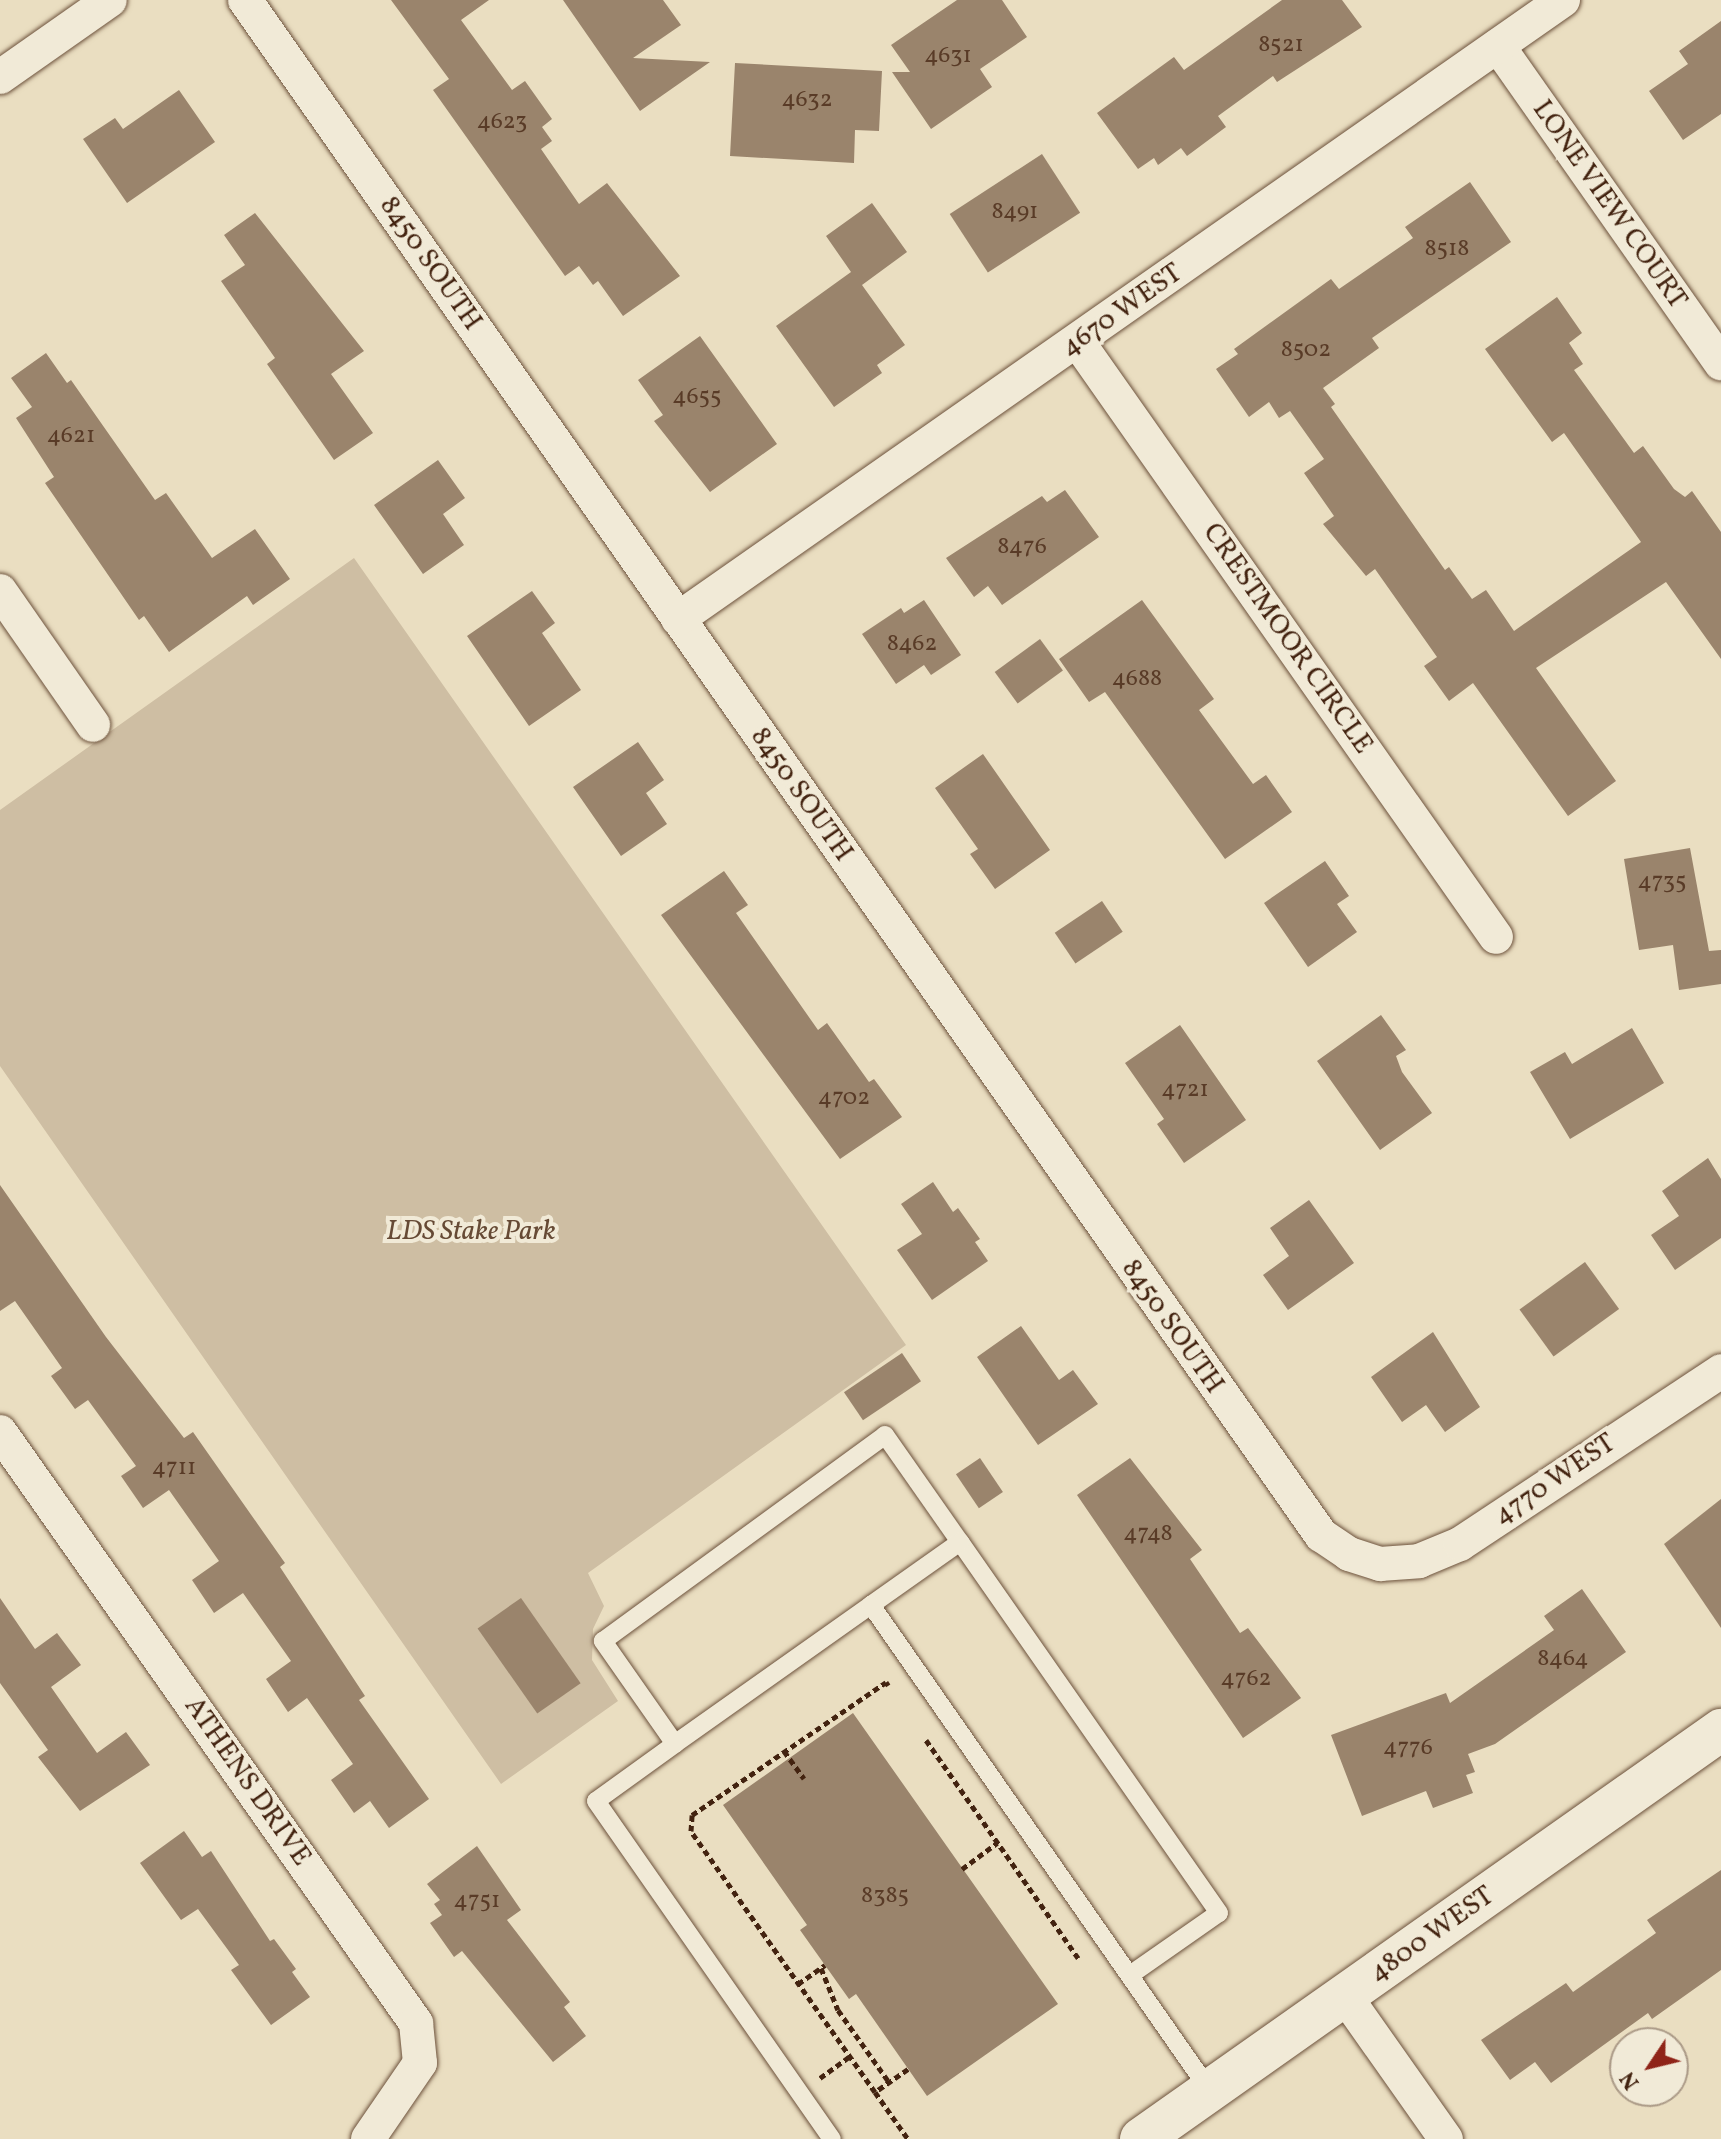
<!DOCTYPE html>
<style>
body{margin:0}
#map{position:relative;width:1721px;height:2139px;overflow:hidden;background:#eadec1;font-family:Vollkorn,serif}
div>[style]{position:absolute}
[style*='--x']{left:calc(var(--x)*1px);top:calc(var(--y)*1px);width:calc(var(--w)*1px);rotate:calc(var(--a)*1deg)}
.green>*{inset:0;background:#cebea3}
.building>*{inset:0;background:#9a846c;transform-origin:0 0}
.path>*{height:5px;margin-top:-2.5px;transform-origin:0;background:repeating-linear-gradient(90deg,#432310 0 6px,transparent 0 10px)}
.roads{filter:drop-shadow(0 0 2px #6d523c) drop-shadow(0 0 2px #6d523c)}
.service>*{height:18px;margin:-9px;padding:0 9px;transform-origin:9px;border-radius:9px;background:#f1ead7}
.minor>*{height:34px;margin:-17px;padding:0 17px;transform-origin:17px;border-radius:17px;background:#f1ead7}
.tertiary>*{height:42px;margin:-21px;padding:0 21px;transform-origin:21px;border-radius:21px;background:#f1ead7}
span{translate:-50% -50%;white-space:nowrap;text-align:center;line-height:1.15;-webkit-text-stroke:8px #f1ead7;paint-order:stroke}
.number-label{font-size:24px;color:#593b27}
.number-label span{-webkit-text-stroke-width:0}
.street-label{font-size:28px;color:#432310}
.park-label{font-size:28px;color:#664a35;font-style:italic}
.north{position:absolute;left:1609px;top:2027px;width:80px;height:80px;box-sizing:border-box;background:#f1ead7;border:2px solid #ab9a87;border-radius:50%;rotate:235deg;font-size:22px;font-weight:700;line-height:32px;text-align:center;color:#432310}
.north::after{content:'';display:block;margin:auto;width:28px;height:36px;background:#8f2418;clip-path:polygon(50% 0,100% 100%,50% 72%,0 100%)}
</style>
<div id="map">
<div class="green">
<div style="clip-path:polygon(354px 558px,906px 1345px,588px 1573px,604px 1606px,593px 1629px,592px 1660px,618px 1701px,501px 1784px,0 1066px,0 810px)"></div>
</div>
<div class="building">
<div style="clip-path:polygon(391px 0,489px 0,461px 20px,512px 90px,525px 81px,552px 119px,542px 127px,552px 141px,541px 149px,579px 204px,607px 183px,680px 276px,623px 316px,598px 281px,593px 285px,579px 266px,565px 276px,433px 90px,449px 79px)"></div>
<div style="clip-path:polygon(563px 0,663px 0,681px 25px,633px 58px,710px 62px,640px 111px)"></div>
<div style="clip-path:polygon(957px 0,1002px 0,1027px 37px,980px 69px,992px 87px,931px 129px,892px 72px,910px 72px,891px 45px)"></div>
<div style="clip-path:polygon(1282px 0,1342px 0,1362px 27px,1277px 82px,1273px 76px,1218px 116px,1226px 127px,1187px 156px,1181px 148px,1158px 165px,1154px 158px,1138px 169px,1097px 113px,1174px 57px,1184px 70px)"></div>
<div style="clip-path:polygon(1721px 21px,1721px 114px,1683px 140px,1649px 91px,1688px 64px,1679px 51px)"></div>
<div style="clip-path:polygon(735px 63px,882px 71px,879px 131px,855px 130px,854px 163px,730px 156px)"></div>
<div style="clip-path:polygon(179px 90px,215px 142px,127px 203px,83px 139px,115px 118px,123px 129px)"></div>
<div style="left:1042px;top:154px;width:70px;height:110px;rotate:57deg"></div>
<div style="clip-path:polygon(1470px 182px,1511px 242px,1372px 338px,1379px 348px,1323px 388px,1335px 404px,1331px 407px,1445px 570px,1449px 567px,1472px 599px,1486px 590px,1514px 631px,1641px 542px,1564px 433px,1552px 442px,1485px 349px,1557px 297px,1582px 333px,1569px 343px,1583px 364px,1574px 370px,1634px 453px,1643px 446px,1674px 489px,1685px 497px,1692px 491px,1721px 532px,1721px 659px,1666px 582px,1536px 668px,1616px 781px,1568px 816px,1473px 683px,1449px 701px,1424px 666px,1437px 657px,1375px 569px,1366px 576px,1323px 524px,1334px 516px,1304px 473px,1324px 459px,1290px 411px,1279px 418px,1269px 402px,1249px 417px,1216px 369px,1238px 354px,1234px 349px,1331px 279px,1339px 289px,1413px 238px,1405px 227px)"></div>
<div style="clip-path:polygon(872px 203px,907px 252px,862px 285px,905px 345px,877px 365px,882px 373px,834px 407px,776px 326px,851px 272px,826px 236px)"></div>
<div style="clip-path:polygon(255px 213px,364px 351px,331px 374px,373px 433px,334px 460px,267px 364px,275px 358px,221px 281px,245px 265px,224px 235px)"></div>
<div style="clip-path:polygon(700px 336px,777px 444px,710px 492px,654px 421px,663px 415px,638px 380px)"></div>
<div style="clip-path:polygon(46px 353px,67px 383px,71px 380px,155px 500px,166px 493px,212px 558px,255px 529px,290px 579px,253px 605px,247px 596px,169px 652px,144px 616px,139px 620px,45px 483px,54px 477px,16px 418px,32px 407px,11px 378px)"></div>
<div style="clip-path:polygon(438px 460px,465px 498px,443px 514px,464px 545px,423px 574px,374px 505px)"></div>
<div style="clip-path:polygon(1065px 490px,1099px 537px,1002px 605px,988px 586px,974px 597px,946px 558px,1042px 496px,1047px 502px)"></div>
<div style="clip-path:polygon(532px 591px,555px 623px,542px 633px,581px 690px,529px 726px,467px 636px)"></div>
<div style="clip-path:polygon(924px 600px,961px 655px,931px 675px,924px 665px,896px 684px,862px 634px,901px 608px,904px 613px)"></div>
<div style="clip-path:polygon(1142px 600px,1214px 699px,1199px 710px,1253px 784px,1266px 775px,1292px 812px,1225px 859px,1105px 692px,1089px 702px,1059px 659px)"></div>
<div style="left:1040px;top:639px;width:39px;height:56px;rotate:54deg"></div>
<div style="clip-path:polygon(638px 742px,664px 780px,646px 793px,667px 824px,621px 856px,573px 787px)"></div>
<div style="clip-path:polygon(983px 754px,1050px 850px,995px 889px,970px 854px,978px 849px,935px 788px)"></div>
<div style="clip-path:polygon(1690px 848px,1709px 951px,1721px 950px,1721px 984px,1679px 990px,1673px 945px,1639px 950px,1624px 859px)"></div>
<div style="clip-path:polygon(1325px 861px,1349px 896px,1337px 904px,1357px 932px,1308px 967px,1264px 903px)"></div>
<div style="clip-path:polygon(724px 871px,748px 905px,736px 913px,818px 1030px,827px 1023px,869px 1082px,874px 1079px,902px 1117px,840px 1159px,661px 915px)"></div>
<div style="left:1102px;top:901px;width:37px;height:57px;rotate:56deg"></div>
<div style="clip-path:polygon(1381px 1015px,1406px 1050px,1396px 1056px,1402px 1072px,1432px 1113px,1380px 1150px,1317px 1061px)"></div>
<div style="clip-path:polygon(1180px 1025px,1246px 1120px,1184px 1163px,1157px 1124px,1164px 1119px,1125px 1063px)"></div>
<div style="clip-path:polygon(1632px 1028px,1664px 1083px,1570px 1139px,1530px 1072px,1565px 1052px,1572px 1064px)"></div>
<div style="clip-path:polygon(1708px 1158px,1721px 1179px,1721px 1238px,1675px 1270px,1651px 1235px,1679px 1216px,1662px 1191px)"></div>
<div style="clip-path:polygon(933px 1182px,953px 1212px,958px 1208px,980px 1239px,975px 1242px,988px 1261px,932px 1300px,897px 1250px,922px 1234px,901px 1204px)"></div>
<div style="clip-path:polygon(0 1185px,106px 1337px,184px 1438px,193px 1432px,285px 1563px,280px 1567px,365px 1696px,359px 1700px,429px 1799px,389px 1828px,370px 1801px,354px 1813px,331px 1780px,353px 1764px,307px 1698px,288px 1712px,266px 1679px,291px 1661px,243px 1593px,214px 1613px,192px 1580px,219px 1561px,169px 1490px,143px 1508px,121px 1476px,136px 1466px,88px 1400px,75px 1409px,51px 1376px,62px 1368px,15px 1301px,0 1311px)"></div>
<div style="clip-path:polygon(1309px 1200px,1354px 1263px,1288px 1310px,1263px 1275px,1289px 1256px,1270px 1228px)"></div>
<div style="left:1585px;top:1262px;width:58px;height:81px;rotate:54deg"></div>
<div style="clip-path:polygon(1021px 1326px,1059px 1380px,1073px 1370px,1098px 1404px,1038px 1445px,977px 1357px)"></div>
<div style="clip-path:polygon(1433px 1332px,1480px 1407px,1445px 1432px,1426px 1405px,1402px 1422px,1371px 1377px)"></div>
<div style="left:902px;top:1353px;width:34px;height:70px;rotate:56deg"></div>
<div style="left:980px;top:1458px;width:41px;height:29px;rotate:56deg"></div>
<div style="clip-path:polygon(1130px 1458px,1202px 1550px,1190px 1559px,1240px 1633px,1248px 1628px,1301px 1698px,1243px 1738px,1077px 1495px)"></div>
<div style="clip-path:polygon(1721px 1499px,1721px 1628px,1664px 1544px)"></div>
<div style="clip-path:polygon(1582px 1589px,1626px 1652px,1495px 1744px,1468px 1754px,1475px 1772px,1466px 1775px,1473px 1793px,1433px 1808px,1426px 1791px,1362px 1816px,1331px 1735px,1446px 1693px,1450px 1703px,1554px 1630px,1544px 1616px)"></div>
<div style="clip-path:polygon(0 1598px,35px 1649px,57px 1633px,81px 1665px,51px 1687px,97px 1753px,126px 1732px,150px 1765px,80px 1811px,38px 1757px,48px 1750px,0 1683px)"></div>
<div style="left:521px;top:1598px;width:104px;height:53px;rotate:55deg"></div>
<div style="clip-path:polygon(853px 1713px,1058px 2004px,927px 2096px,856px 1994px,849px 1999px,800px 1930px,807px 1925px,723px 1805px)"></div>
<div style="clip-path:polygon(184px 1831px,202px 1857px,211px 1851px,270px 1941px,274px 1939px,296px 1969px,292px 1972px,310px 1997px,271px 2025px,231px 1970px,239px 1965px,198px 1909px,181px 1920px,140px 1863px)"></div>
<div style="clip-path:polygon(477px 1846px,521px 1910px,507px 1920px,570px 2002px,564px 2007px,586px 2036px,553px 2062px,462px 1951px,454px 1957px,430px 1923px,442px 1915px,434px 1904px,440px 1900px,427px 1884px)"></div>
<div style="clip-path:polygon(1721px 1870px,1721px 1970px,1652px 2019px,1648px 2013px,1551px 2083px,1535px 2062px,1510px 2080px,1481px 2040px,1566px 1983px,1573px 1992px,1656px 1933px,1647px 1920px)"></div>
</div>
<div class="path">
<div style="--x:926;--y:1740;--w:266;--a:55.1"></div>
<div style="--x:784;--y:1751;--w:34;--a:54"></div>
<div style="--x:962;--y:1869;--w:44;--a:-36.6"></div>
<div style="--x:821;--y:1968;--w:45;--a:68"></div>
<div style="--x:838;--y:2010;--w:88;--a:54.7"></div>
<div style="--x:798;--y:1984;--w:33;--a:-35"></div>
<div style="--x:908;--y:2069;--w:40;--a:145.1"></div>
<div style="--x:875;--y:2092;--w:57;--a:54.9"></div>
<div style="--x:820;--y:2078;--w:37;--a:-36"></div>
<div style="--x:875;--y:2092;--w:319;--a:-125.2"></div>
<div style="--x:691;--y:1831;--w:16;--a:-86"></div>
<div style="--x:692;--y:1815;--w:235;--a:-34.4"></div>
<div style="--x:886;--y:1682;--w:4;--a:56"></div>
</div>
<div class="roads">
<div class="service">
<div style="--x:871;--y:1605;--w:240;--a:144.7"></div>
<div style="--x:675;--y:1744;--w:126;--a:-125"></div>
<div style="--x:603;--y:1641;--w:349;--a:-36.1"></div>
<div style="--x:885;--y:1435;--w:131;--a:55"></div>
<div style="--x:675;--y:1744;--w:97;--a:144.2"></div>
<div style="--x:596;--y:1801;--w:412;--a:55.1"></div>
<div style="--x:1130;--y:1975;--w:108;--a:-34.9"></div>
<div style="--x:1219;--y:1913;--w:452;--a:-124.9"></div>
<div style="--x:960;--y:1542;--w:109;--a:144.7"></div>
<div style="--x:871;--y:1605;--w:593;--a:55.1"></div>
</div>
<div class="minor">
<div style="--x:245;--y:0;--w:1875;--a:54.97"></div>
<div style="--x:1321;--y:1535;--w:34;--a:34"></div>
<div style="--x:1349;--y:1554;--w:33;--a:18"></div>
<div style="--x:1380;--y:1564;--w:39;--a:-4"></div>
<div style="--x:1419;--y:1561;--w:44;--a:-22.5"></div>
<div style="--x:1460;--y:1544;--w:313;--a:-33.5"></div>
<div style="--x:1498;--y:46;--w:388;--a:54.9"></div>
<div style="--x:0;--y:77;--w:134;--a:-35"></div>
<div style="--x:1078;--y:342;--w:727;--a:54.91"></div>
<div style="--x:0;--y:591;--w:163;--a:55.2"></div>
<div style="--x:678;--y:619;--w:1080;--a:-34.97"></div>
<div style="--x:0;--y:1432;--w:723;--a:54.86"></div>
<div style="--x:416;--y:2023;--w:40;--a:84.3"></div>
<div style="--x:420;--y:2063;--w:92;--a:124.4"></div>
<div style="--x:1345;--y:1996;--w:175;--a:54.8"></div>
</div>
<div class="tertiary">
<div style="--x:1141;--y:2139;--w:710;--a:-35.19"></div>
</div>
</div>
<div class="number-label">
<span style="left:1281px;top:46px">8521</span>
<span style="left:948px;top:57px">4631</span>
<span style="left:807px;top:101px">4632</span>
<span style="left:502px;top:123px">4623</span>
<span style="left:1015px;top:213px">8491</span>
<span style="left:1447px;top:250px">8518</span>
<span style="left:1306px;top:351px">8502</span>
<span style="left:697px;top:398px">4655</span>
<span style="left:71px;top:437px">4621</span>
<span style="left:1022px;top:548px">8476</span>
<span style="left:912px;top:645px">8462</span>
<span style="left:1137px;top:680px">4688</span>
<span style="left:1662px;top:883px">4735</span>
<span style="left:1185px;top:1091px">4721</span>
<span style="left:844px;top:1099px">4702</span>
<span style="left:174px;top:1469px">4711</span>
<span style="left:1148px;top:1535px">4748</span>
<span style="left:1563px;top:1660px">8464</span>
<span style="left:1246px;top:1680px">4762</span>
<span style="left:1408px;top:1749px">4776</span>
<span style="left:885px;top:1897px">8385</span>
<span style="left:477px;top:1902px">4751</span>
</div>
<div class="street-label">
<span style="left:1609px;top:205px;rotate:55deg">LONE VIEW COURT</span>
<span style="left:430px;top:264px;rotate:55deg">8450 SOUTH</span>
<span style="left:1122px;top:311px;rotate:-35deg">4670 WEST</span>
<span style="left:1287px;top:639px;rotate:55deg">CRESTMOOR CIRCLE</span>
<span style="left:801px;top:795px;rotate:55deg">8450 SOUTH</span>
<span style="left:1172px;top:1327px;rotate:55deg">8450 SOUTH</span>
<span style="left:1555px;top:1480px;rotate:-34deg">4770 WEST</span>
<span style="left:247px;top:1782px;rotate:55deg">ATHENS DRIVE</span>
<span style="left:1432px;top:1935px;rotate:-35deg">4800 WEST</span>
</div>
<div class="park-label">
<span style="left:471px;top:1232px">LDS Stake Park</span>
</div>
<div class="north">N</div>
</div>
